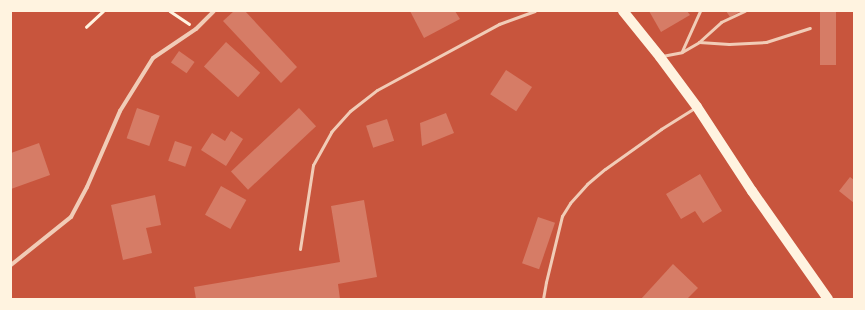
<!DOCTYPE html>
<style>
body{margin:0}
#map{position:relative;width:865px;height:310px;overflow:hidden;background:#c8553d;font-family:Barlow,sans-serif}
div>[style]{position:absolute}
[style*='--x']{left:calc(var(--x)*1px);top:calc(var(--y)*1px);width:calc(var(--w)*1px);rotate:calc(var(--a)*1deg)}
.building>*{inset:0;background:#d67c66;transform-origin:0 0}
.path>*{height:2.5px;margin:-1.25px;padding:0 1.25px;transform-origin:1.25px;border-radius:1.25px;background:#fff3e0}
.service>*{height:3px;margin:-1.5px;padding:0 1.5px;transform-origin:1.5px;border-radius:1.5px;background:#f1ccb7}
.minor>*{height:4px;margin:-2px;padding:0 2px;transform-origin:2px;border-radius:2px;background:#f1ccb7}
.primary>*{height:10px;margin:-5px;padding:0 5px;transform-origin:5px;border-radius:5px;background:#fff3e0}
span{translate:-50% -50%;white-space:nowrap;text-align:center;line-height:1.15;-webkit-text-stroke:3.5px #fff3e0;paint-order:stroke}
.frame{position:absolute;inset:0;border:12px solid #fff3e0;pointer-events:none}
</style>
<div id="map">
<div class="building">
<div style="clip-path:polygon(234px 11px,245px 11px,297px 67px,281px 83px,223px 21px)"></div>
<div style="clip-path:polygon(410px 11px,455px 11px,460px 19px,424px 38px)"></div>
<div style="clip-path:polygon(649px 11px,687px 11px,690px 15px,661px 32px)"></div>
<div style="clip-path:polygon(726px 11px,741px 11px,730px 17px)"></div>
<div style="left:820px;top:11px;width:16px;height:54px"></div>
<div style="left:226px;top:42px;width:46px;height:33px;rotate:42deg"></div>
<div style="left:179px;top:51px;width:19px;height:14px;rotate:35deg"></div>
<div style="left:506px;top:70px;width:31px;height:29px;rotate:33deg"></div>
<div style="left:137px;top:108px;width:24px;height:32px;rotate:19deg"></div>
<div style="left:299px;top:108px;width:25px;height:93px;rotate:47deg"></div>
<div style="clip-path:polygon(446px 113px,454px 133px,422px 146px,420px 123px)"></div>
<div style="left:387px;top:119px;width:23px;height:22px;rotate:72deg"></div>
<div style="clip-path:polygon(231px 131px,243px 139px,226px 166px,201px 150px,212px 133px,225px 141px)"></div>
<div style="left:175px;top:141px;width:18px;height:21px;rotate:19deg"></div>
<div style="clip-path:polygon(39px 143px,50px 175px,11px 189px,11px 153px)"></div>
<div style="clip-path:polygon(700px 174px,722px 211px,703px 223px,695px 211px,681px 219px,666px 194px)"></div>
<div style="clip-path:polygon(850px 177px,854px 180px,854px 203px,839px 191px)"></div>
<div style="left:221px;top:186px;width:29px;height:33px;rotate:29deg"></div>
<div style="clip-path:polygon(155px 195px,161px 225px,146px 228px,152px 253px,123px 260px,111px 205px)"></div>
<div style="clip-path:polygon(364px 200px,377px 277px,338px 284px,340px 299px,196px 299px,194px 287px,340px 262px,331px 206px)"></div>
<div style="left:538px;top:217px;width:18px;height:49px;rotate:19deg"></div>
<div style="clip-path:polygon(673px 264px,698px 288px,687px 299px,641px 299px)"></div>
</div>
<div class="path">
<div style="--x:170;--y:11;--w:23;--a:34"></div>
<div style="--x:86;--y:27;--w:23;--a:-43"></div>
</div>
<div class="service">
<div style="--x:699;--y:42;--w:30;--a:4"></div>
<div style="--x:729;--y:44;--w:37;--a:-3"></div>
<div style="--x:766;--y:42;--w:46;--a:-17.7"></div>
<div style="--x:682;--y:51;--w:44;--a:-65.8"></div>
<div style="--x:662;--y:56;--w:20;--a:-11"></div>
<div style="--x:682;--y:52;--w:20;--a:-30"></div>
<div style="--x:699;--y:42;--w:30;--a:-42"></div>
<div style="--x:721;--y:22;--w:26;--a:-25"></div>
<div style="--x:300;--y:249;--w:85;--a:-81.2"></div>
<div style="--x:313;--y:165;--w:38;--a:-61"></div>
<div style="--x:331;--y:132;--w:28;--a:-48"></div>
<div style="--x:350;--y:111;--w:34;--a:-38"></div>
<div style="--x:377;--y:90;--w:139;--a:-28.4"></div>
<div style="--x:499;--y:24;--w:38;--a:-20"></div>
<div style="--x:543;--y:299;--w:17;--a:-80"></div>
<div style="--x:546;--y:282;--w:68;--a:-76.4"></div>
<div style="--x:562;--y:216;--w:15;--a:-58"></div>
<div style="--x:570;--y:203;--w:25;--a:-48"></div>
<div style="--x:587;--y:184;--w:23;--a:-40"></div>
<div style="--x:605;--y:169;--w:69;--a:-35.5"></div>
<div style="--x:661;--y:129;--w:40;--a:-32"></div>
</div>
<div class="minor">
<div style="--x:11;--y:265;--w:77;--a:-38.7"></div>
<div style="--x:71;--y:217;--w:34;--a:-62"></div>
<div style="--x:87;--y:187;--w:83;--a:-66.5"></div>
<div style="--x:120;--y:111;--w:62;--a:-58.1"></div>
<div style="--x:153;--y:58;--w:52;--a:-34"></div>
<div style="--x:196;--y:29;--w:25;--a:-45"></div>
</div>
<div class="primary">
<div style="--x:623;--y:11;--w:59;--a:51.2"></div>
<div style="--x:660;--y:57;--w:62;--a:53.5"></div>
<div style="--x:697;--y:107;--w:100;--a:56.8"></div>
<div style="--x:752;--y:191;--w:132;--a:54.9"></div>
</div>
<div class="frame"></div>
</div>
